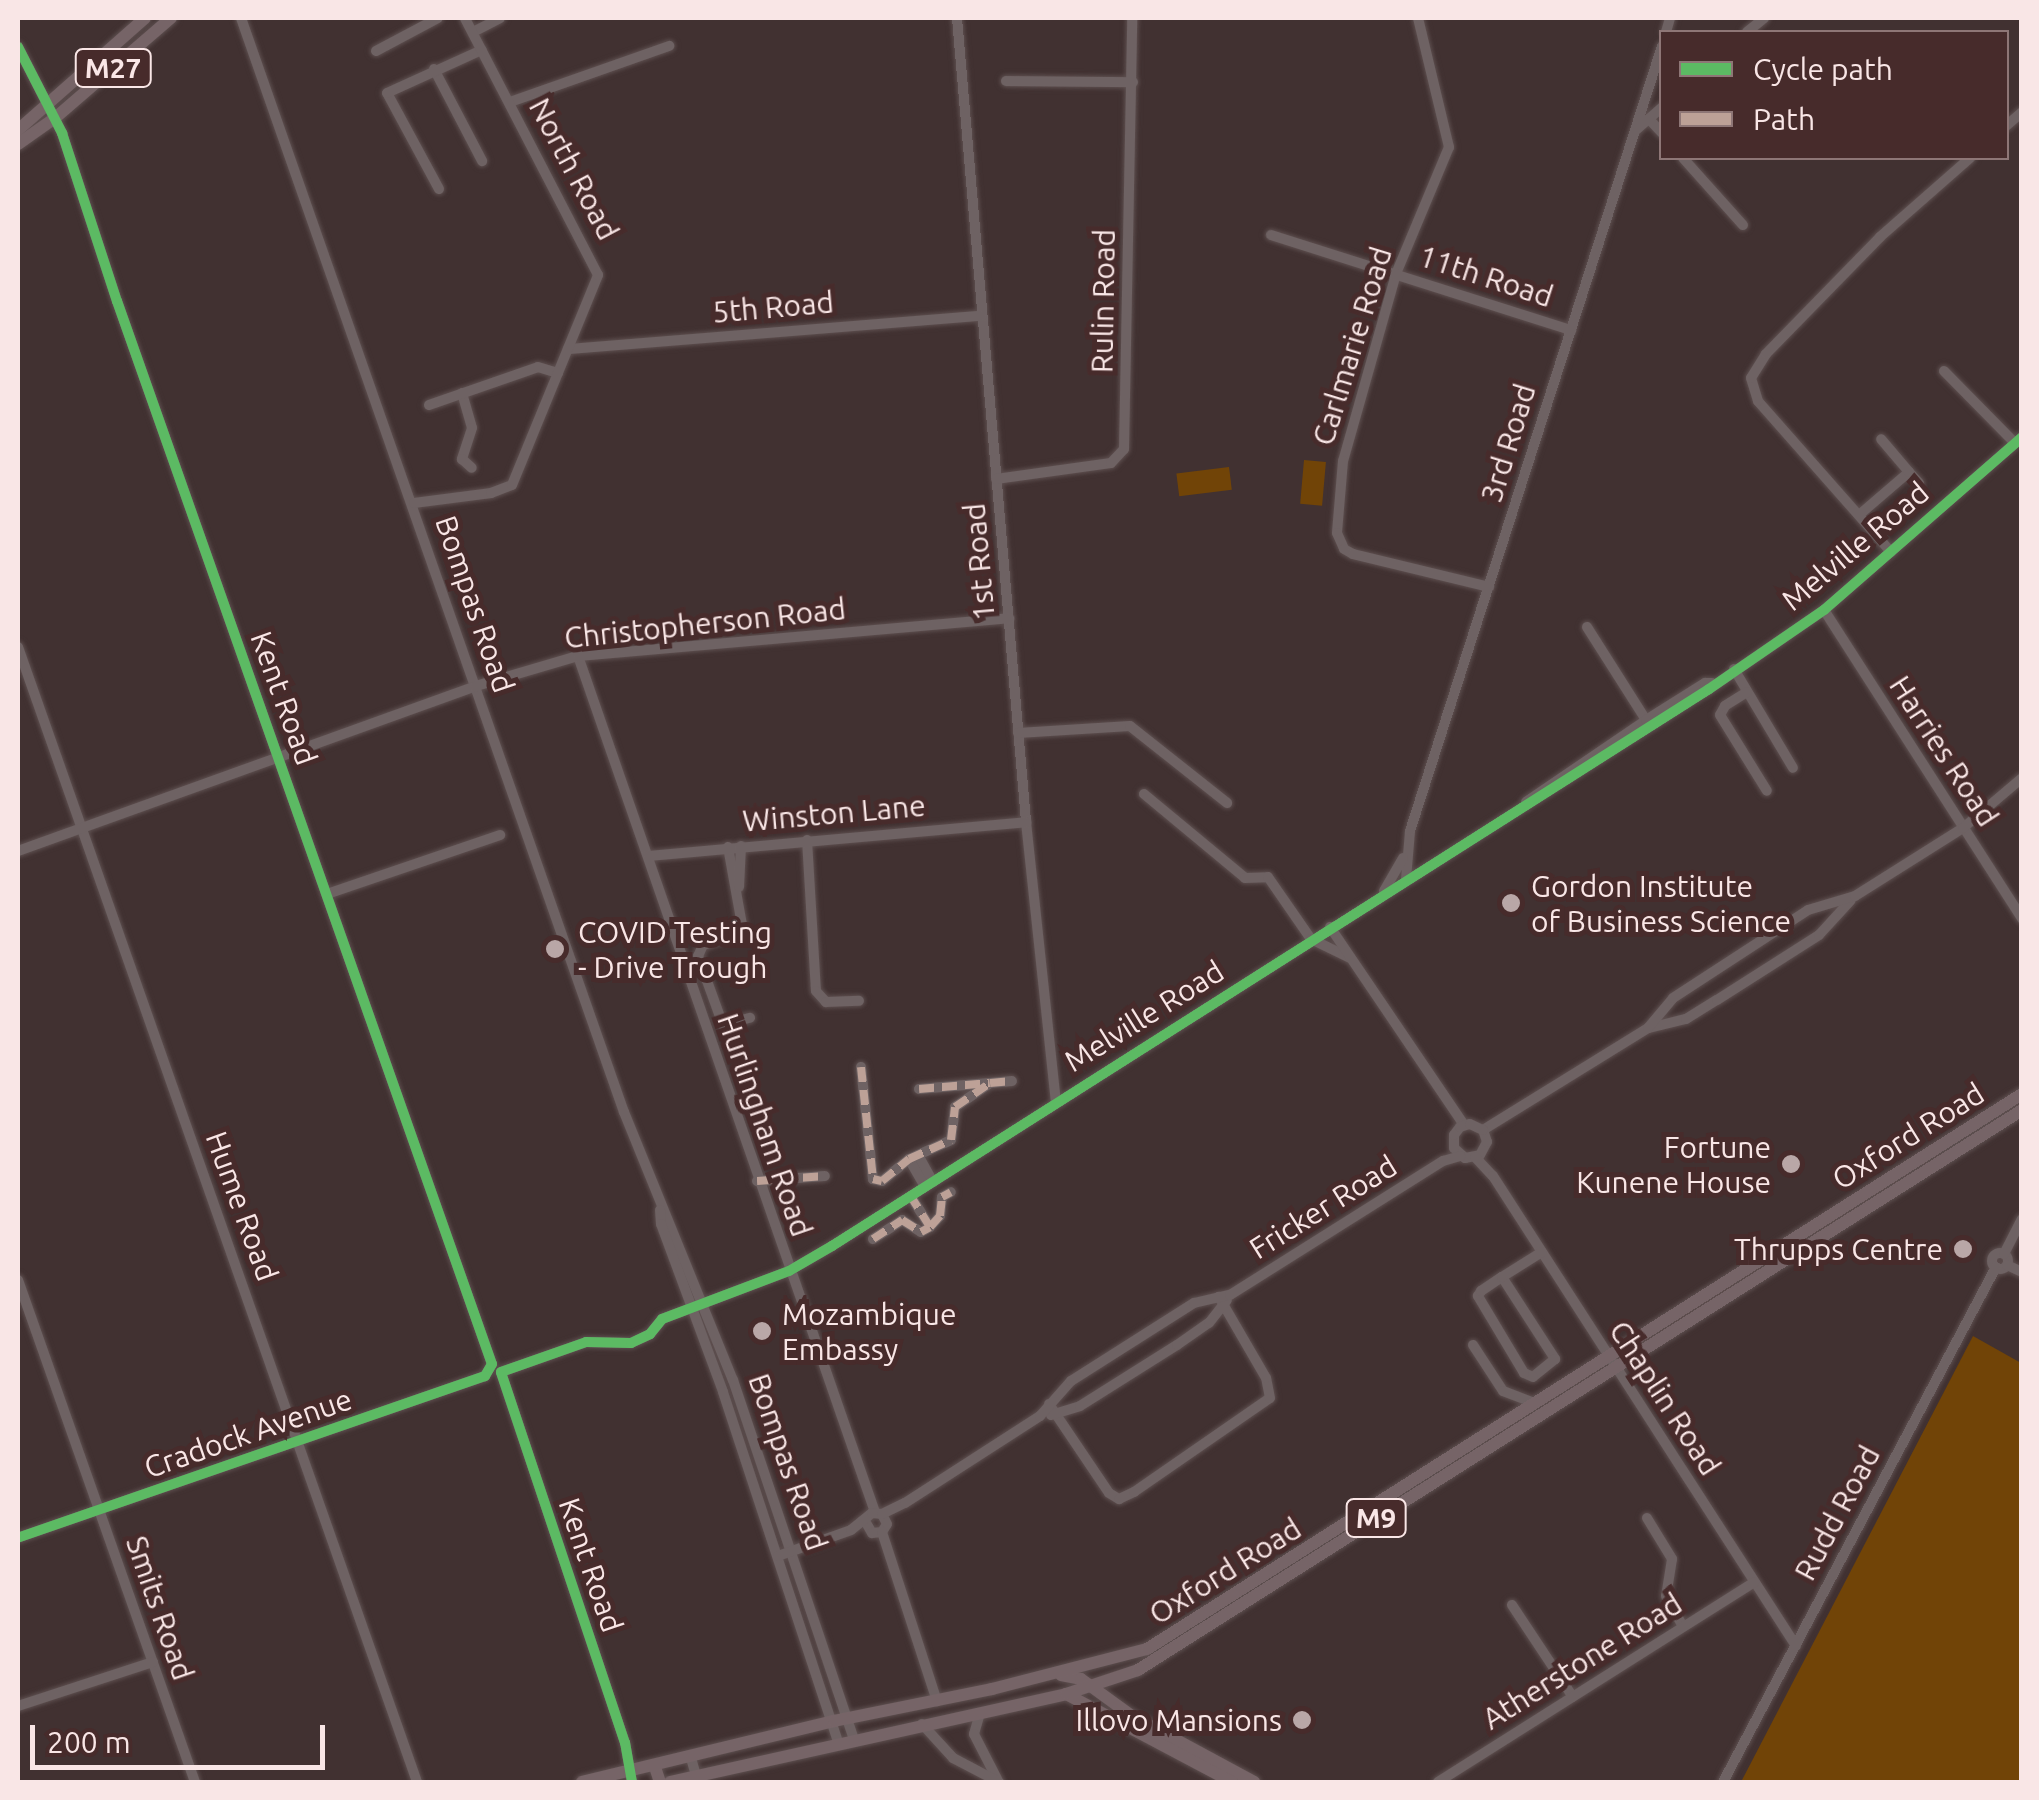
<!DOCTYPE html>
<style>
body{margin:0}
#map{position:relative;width:2039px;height:1800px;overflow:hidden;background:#413131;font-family:Ubuntu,sans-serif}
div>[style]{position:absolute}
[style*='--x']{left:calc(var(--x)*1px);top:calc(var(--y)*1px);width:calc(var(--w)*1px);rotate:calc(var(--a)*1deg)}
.green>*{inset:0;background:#714407;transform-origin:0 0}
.roads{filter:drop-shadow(0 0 2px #5d4f4f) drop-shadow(0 0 2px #5d4f4f)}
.minor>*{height:10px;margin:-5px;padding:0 5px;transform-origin:5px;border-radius:5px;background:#6e6263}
.minor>.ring{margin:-5px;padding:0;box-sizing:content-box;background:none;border:10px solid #6e6263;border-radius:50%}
.major>*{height:12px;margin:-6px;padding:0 6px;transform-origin:6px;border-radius:6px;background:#766467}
.quiet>*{height:8px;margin-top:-4px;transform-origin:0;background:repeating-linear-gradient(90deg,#bda197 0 15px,transparent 0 23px)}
.cycleway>*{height:10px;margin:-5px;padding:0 5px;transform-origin:5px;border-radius:5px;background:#5cba63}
.dots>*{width:28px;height:28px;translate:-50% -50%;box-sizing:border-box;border:5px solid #472b2b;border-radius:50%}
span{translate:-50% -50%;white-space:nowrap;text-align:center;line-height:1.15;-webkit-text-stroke:10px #472b2b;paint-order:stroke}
.shield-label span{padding:2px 8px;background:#472b2b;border:2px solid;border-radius:8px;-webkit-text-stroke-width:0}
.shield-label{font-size:28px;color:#f9e6e6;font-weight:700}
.street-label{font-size:30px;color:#f9e6e6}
.poi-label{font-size:30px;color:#f9e6e6}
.left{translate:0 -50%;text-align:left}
.right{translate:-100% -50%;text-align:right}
.frame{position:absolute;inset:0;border:20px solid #f9e6e6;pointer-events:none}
.legend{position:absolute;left:1659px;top:30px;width:350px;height:130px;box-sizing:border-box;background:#472b2b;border:2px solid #8e7676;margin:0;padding:12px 18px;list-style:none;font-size:30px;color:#f9e6e6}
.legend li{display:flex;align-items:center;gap:20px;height:50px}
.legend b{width:50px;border:2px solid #8e7676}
.scale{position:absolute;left:30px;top:1725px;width:295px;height:45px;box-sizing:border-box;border:5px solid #f9e6e6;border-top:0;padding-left:12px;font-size:30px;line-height:35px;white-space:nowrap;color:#f9e6e6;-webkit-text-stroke:8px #472b2b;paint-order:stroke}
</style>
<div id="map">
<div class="green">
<div style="left:1304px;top:460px;width:22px;height:44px;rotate:5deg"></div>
<div style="left:1229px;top:467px;width:23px;height:53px;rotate:83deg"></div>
<div style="clip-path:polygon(1973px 1336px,2021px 1363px,2021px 1782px,1741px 1782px)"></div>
</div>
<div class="roads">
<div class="minor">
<div style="--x:241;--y:18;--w:1159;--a:70.71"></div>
<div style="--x:624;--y:1112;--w:289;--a:67.9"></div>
<div style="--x:733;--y:1380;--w:380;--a:71.4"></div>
<div style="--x:957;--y:18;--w:807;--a:85.09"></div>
<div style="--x:1026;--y:822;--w:281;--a:83.9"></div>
<div style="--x:1418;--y:18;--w:133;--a:76.5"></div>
<div style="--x:1449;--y:147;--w:138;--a:112.7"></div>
<div style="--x:1396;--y:274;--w:194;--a:105.8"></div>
<div style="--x:1343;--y:461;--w:72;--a:94.8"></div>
<div style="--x:1337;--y:533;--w:17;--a:66"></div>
<div style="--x:1344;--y:549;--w:10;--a:29"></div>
<div style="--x:1353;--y:554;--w:140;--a:13.6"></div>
<div style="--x:473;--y:32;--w:30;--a:-27"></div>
<div style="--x:1666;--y:32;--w:15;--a:-74"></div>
<div style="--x:1747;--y:32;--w:22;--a:-39"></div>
<div style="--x:18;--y:47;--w:97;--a:62.9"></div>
<div style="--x:62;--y:133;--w:177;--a:71.9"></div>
<div style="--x:117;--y:301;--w:1127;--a:70.57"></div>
<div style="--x:492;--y:1364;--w:14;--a:120"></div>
<div style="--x:485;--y:1376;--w:494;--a:160.9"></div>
<div style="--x:376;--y:51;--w:70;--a:-28"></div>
<div style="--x:434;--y:69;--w:104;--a:62.4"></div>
<div style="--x:1006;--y:81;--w:127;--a:0.5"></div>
<div style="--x:510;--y:102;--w:169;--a:-19.4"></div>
<div style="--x:1649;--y:119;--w:19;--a:47"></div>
<div style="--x:2006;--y:126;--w:21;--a:-41"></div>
<div style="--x:1636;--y:130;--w:35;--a:-41"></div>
<div style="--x:1683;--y:158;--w:90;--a:48.2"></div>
<div style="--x:439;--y:189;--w:109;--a:-118.4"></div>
<div style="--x:387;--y:93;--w:104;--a:-24.4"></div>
<div style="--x:1271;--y:235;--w:315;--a:17.6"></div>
<div style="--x:568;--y:349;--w:415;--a:-4.6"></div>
<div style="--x:1944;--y:371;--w:101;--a:45.4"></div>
<div style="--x:462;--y:393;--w:36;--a:74"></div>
<div style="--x:472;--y:428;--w:33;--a:108"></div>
<div style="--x:462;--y:459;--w:13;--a:42"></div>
<div style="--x:429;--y:405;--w:115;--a:-19.2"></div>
<div style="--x:538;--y:367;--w:21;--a:17"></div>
<div style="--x:1909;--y:472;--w:15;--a:48"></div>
<div style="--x:996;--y:479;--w:116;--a:-7.9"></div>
<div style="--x:1111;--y:463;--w:19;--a:-47"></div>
<div style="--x:1124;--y:449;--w:431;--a:-88.9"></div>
<div style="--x:414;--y:503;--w:78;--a:-7.4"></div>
<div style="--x:491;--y:493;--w:22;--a:-21"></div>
<div style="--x:512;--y:485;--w:227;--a:-67.7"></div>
<div style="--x:598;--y:275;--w:289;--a:-117.4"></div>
<div style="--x:1859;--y:515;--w:66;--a:-40.7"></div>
<div style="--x:1909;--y:472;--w:43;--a:-130.3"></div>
<div style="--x:1891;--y:552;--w:201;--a:-131.4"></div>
<div style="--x:1758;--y:401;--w:24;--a:-107"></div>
<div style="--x:1751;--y:378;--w:28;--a:-58"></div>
<div style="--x:1766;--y:354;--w:163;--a:-45.7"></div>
<div style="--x:1880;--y:237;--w:120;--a:-41.3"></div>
<div style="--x:1824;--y:610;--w:367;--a:57.3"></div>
<div style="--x:1587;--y:627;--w:110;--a:57.6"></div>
<div style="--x:18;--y:647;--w:1203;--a:70.63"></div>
<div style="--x:578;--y:656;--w:906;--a:70.87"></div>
<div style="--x:1734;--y:669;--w:115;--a:59.2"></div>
<div style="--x:1747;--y:692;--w:26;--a:148"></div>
<div style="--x:1725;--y:706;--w:10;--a:119"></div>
<div style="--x:1720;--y:715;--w:89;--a:58.3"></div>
<div style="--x:1018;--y:733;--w:112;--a:-3.6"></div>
<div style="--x:1130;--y:726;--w:124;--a:38.4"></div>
<div style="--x:1144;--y:794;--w:131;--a:39.7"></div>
<div style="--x:1245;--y:878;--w:23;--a:-2"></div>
<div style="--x:1268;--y:877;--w:75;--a:55.3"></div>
<div style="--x:1311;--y:939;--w:43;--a:26"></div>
<div style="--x:1526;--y:802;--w:145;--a:-34.3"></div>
<div style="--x:1646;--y:720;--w:70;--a:-32.1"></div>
<div style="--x:1705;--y:683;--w:7;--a:0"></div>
<div style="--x:807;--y:840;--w:151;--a:86.6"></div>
<div style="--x:816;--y:991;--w:15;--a:48"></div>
<div style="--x:826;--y:1002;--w:33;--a:-2"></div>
<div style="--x:728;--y:847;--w:79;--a:79.8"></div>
<div style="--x:742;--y:925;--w:10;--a:127"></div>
<div style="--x:736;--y:933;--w:35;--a:160"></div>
<div style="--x:703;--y:945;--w:12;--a:114"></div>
<div style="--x:698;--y:956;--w:73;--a:70.1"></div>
<div style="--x:723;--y:1025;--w:28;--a:-15"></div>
<div style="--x:18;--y:851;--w:487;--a:-19.8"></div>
<div style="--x:476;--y:686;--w:106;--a:-16.4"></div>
<div style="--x:578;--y:656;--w:433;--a:-5"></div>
<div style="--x:648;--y:856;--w:380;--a:-5.1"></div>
<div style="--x:1406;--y:879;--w:48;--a:-85.2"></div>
<div style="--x:1410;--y:831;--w:824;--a:-72.2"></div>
<div style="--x:739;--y:887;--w:41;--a:-87.2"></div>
<div style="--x:1384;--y:891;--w:38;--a:-60"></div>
<div style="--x:327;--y:894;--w:183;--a:-18.8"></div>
<div style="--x:1330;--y:927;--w:239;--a:55.9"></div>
<div style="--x:1649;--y:1028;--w:38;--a:-14"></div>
<div style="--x:1686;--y:1019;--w:36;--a:-32"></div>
<div style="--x:1717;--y:1000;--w:121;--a:-32.5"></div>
<div style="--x:1819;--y:935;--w:47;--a:-47.6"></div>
<div style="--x:861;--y:1067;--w:113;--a:83.9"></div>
<div style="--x:873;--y:1179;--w:9;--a:13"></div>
<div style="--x:882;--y:1181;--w:35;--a:-39"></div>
<div style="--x:909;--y:1159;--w:46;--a:-24.3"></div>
<div style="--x:951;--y:1140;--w:33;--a:-83"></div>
<div style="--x:955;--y:1107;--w:42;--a:-34.4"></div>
<div style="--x:990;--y:1083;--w:22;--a:-5"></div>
<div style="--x:919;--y:1089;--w:70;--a:-4.9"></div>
<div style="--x:1483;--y:1130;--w:194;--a:-31.7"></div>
<div style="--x:1648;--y:1028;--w:39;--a:-50"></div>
<div style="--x:1673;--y:998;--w:161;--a:-33.1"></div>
<div style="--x:1808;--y:910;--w:49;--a:-16.6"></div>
<div style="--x:1855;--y:896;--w:128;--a:-32.2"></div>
<div style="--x:1963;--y:828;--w:77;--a:-40.3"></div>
<div style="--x:1454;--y:1148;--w:15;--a:42"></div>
<div style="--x:1465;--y:1158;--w:15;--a:-11"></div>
<div style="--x:1480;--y:1155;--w:15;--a:-62"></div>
<div style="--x:1487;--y:1142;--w:13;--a:-108"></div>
<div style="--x:1454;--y:1148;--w:13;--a:-90"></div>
<div style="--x:1454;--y:1135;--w:10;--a:-53"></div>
<div style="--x:1460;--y:1127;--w:10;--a:-17"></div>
<div style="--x:1470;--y:1124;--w:14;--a:25"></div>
<div style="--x:918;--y:1155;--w:31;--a:61"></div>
<div style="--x:1475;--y:1157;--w:26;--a:47"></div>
<div style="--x:1493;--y:1176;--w:559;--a:57.19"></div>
<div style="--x:909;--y:1159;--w:32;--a:60"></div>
<div style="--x:757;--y:1181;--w:68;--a:-4.2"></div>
<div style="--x:660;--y:1210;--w:14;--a:86"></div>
<div style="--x:661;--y:1224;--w:179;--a:69.7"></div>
<div style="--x:723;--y:1392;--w:371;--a:71.8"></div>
<div style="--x:930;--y:1227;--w:15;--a:-48"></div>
<div style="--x:940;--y:1216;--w:19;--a:-84"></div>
<div style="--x:942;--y:1197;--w:10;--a:-29"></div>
<div style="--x:873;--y:1239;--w:35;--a:-33"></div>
<div style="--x:902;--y:1220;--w:22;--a:32"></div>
<div style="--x:921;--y:1232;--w:10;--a:-29"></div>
<div style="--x:930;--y:1227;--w:36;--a:-122"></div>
<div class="ring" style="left:1992px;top:1253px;width:6px;height:6px"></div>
<div style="--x:2004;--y:1254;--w:39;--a:-63"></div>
<div style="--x:2007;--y:1265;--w:17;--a:25"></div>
<div style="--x:1502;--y:1277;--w:98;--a:57.1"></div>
<div style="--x:1555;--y:1359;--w:28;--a:141"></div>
<div style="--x:1533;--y:1377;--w:10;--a:-156"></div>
<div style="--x:1524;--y:1373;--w:90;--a:-120.9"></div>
<div style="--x:1478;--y:1296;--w:6;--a:-59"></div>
<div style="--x:1481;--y:1291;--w:25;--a:-34"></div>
<div style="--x:1502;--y:1277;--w:47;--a:-32"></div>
<div style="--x:18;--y:1280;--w:532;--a:70.58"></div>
<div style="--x:1473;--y:1345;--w:55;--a:56.9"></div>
<div style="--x:1503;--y:1391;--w:34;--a:21"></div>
<div style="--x:1049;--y:1404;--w:107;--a:56"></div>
<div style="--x:1109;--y:1493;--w:12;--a:31"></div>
<div style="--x:1119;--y:1499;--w:17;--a:-25"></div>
<div style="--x:1134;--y:1492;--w:165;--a:-34.7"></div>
<div style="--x:1270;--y:1398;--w:20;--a:-101"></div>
<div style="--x:1266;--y:1378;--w:94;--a:-120.1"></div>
<div style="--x:1051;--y:1415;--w:30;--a:-17"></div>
<div style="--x:1080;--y:1406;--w:115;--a:-32.2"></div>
<div style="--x:1177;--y:1345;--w:39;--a:-35"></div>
<div style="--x:1209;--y:1323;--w:29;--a:-52"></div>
<div style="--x:1647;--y:1518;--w:48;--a:58.6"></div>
<div style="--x:1672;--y:1559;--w:37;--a:99"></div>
<div style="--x:1666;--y:1596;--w:35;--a:61"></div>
<div style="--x:865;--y:1521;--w:14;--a:60"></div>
<div style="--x:872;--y:1533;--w:10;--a:-6"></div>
<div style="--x:882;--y:1532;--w:9;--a:-58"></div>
<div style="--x:887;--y:1524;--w:11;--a:-117"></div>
<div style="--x:882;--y:1532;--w:178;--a:72"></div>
<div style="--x:778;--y:1556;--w:77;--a:-19.6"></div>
<div style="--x:851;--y:1530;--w:27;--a:-39"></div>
<div style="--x:872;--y:1513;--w:10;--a:6"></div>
<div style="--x:882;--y:1514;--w:25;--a:-26"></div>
<div style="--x:905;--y:1503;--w:161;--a:-32.8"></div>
<div style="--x:1040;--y:1416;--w:47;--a:-48.5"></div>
<div style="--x:1071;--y:1381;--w:146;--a:-32.4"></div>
<div style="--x:1194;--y:1303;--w:37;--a:-13"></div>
<div style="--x:1230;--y:1295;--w:252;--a:-32.2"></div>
<div style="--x:1443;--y:1161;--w:18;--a:-16"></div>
<div style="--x:1512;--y:1605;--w:110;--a:56.5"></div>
<div style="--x:18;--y:1706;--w:142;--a:-18.1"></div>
<div style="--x:980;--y:1713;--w:22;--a:106"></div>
<div style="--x:974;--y:1734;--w:51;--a:62.9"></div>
<div style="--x:922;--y:1724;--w:46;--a:47.6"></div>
<div style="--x:953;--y:1758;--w:52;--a:27.6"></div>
<div style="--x:691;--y:1758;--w:25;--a:74"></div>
<div style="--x:632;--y:1782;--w:40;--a:-100"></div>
<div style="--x:625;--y:1743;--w:391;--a:-108.5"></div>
<div style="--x:501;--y:1372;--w:90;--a:-19.4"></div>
<div style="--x:586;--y:1342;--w:45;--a:1.3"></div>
<div style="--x:631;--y:1343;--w:21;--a:-25"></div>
<div style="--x:650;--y:1334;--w:19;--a:-51"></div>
<div style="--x:662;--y:1319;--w:136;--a:-20.7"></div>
<div style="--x:789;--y:1271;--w:50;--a:-30.2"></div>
<div style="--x:832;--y:1246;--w:1039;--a:-32.42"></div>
<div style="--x:1709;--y:689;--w:140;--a:-34.5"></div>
<div style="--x:1824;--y:610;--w:263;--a:-41.1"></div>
<div style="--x:1438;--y:1782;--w:374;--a:-32.3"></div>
<div style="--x:1723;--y:1782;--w:583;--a:-62.07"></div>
</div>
<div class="major">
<div style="--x:18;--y:130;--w:169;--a:-41.4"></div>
<div style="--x:18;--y:144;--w:45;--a:-35.1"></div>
<div style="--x:55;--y:118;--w:153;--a:-40.8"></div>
<div style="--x:1061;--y:1675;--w:20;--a:11"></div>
<div style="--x:1081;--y:1679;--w:63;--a:36"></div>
<div style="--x:1132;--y:1716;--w:139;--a:28.4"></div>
<div style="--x:1066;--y:1694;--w:188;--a:27.9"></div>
<div style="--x:655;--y:1767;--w:16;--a:72"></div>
<div style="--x:582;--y:1782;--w:259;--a:-13.6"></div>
<div style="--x:834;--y:1721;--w:161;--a:-11.4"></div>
<div style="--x:992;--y:1689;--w:160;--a:-14.5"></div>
<div style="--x:1147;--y:1649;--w:1036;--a:-32.39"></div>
<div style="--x:670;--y:1782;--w:406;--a:-12.5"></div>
<div style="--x:1066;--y:1694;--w:76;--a:-18.4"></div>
<div style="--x:1138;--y:1670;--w:1046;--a:-32.35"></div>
</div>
</div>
<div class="quiet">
<div style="--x:861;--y:1067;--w:113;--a:83.9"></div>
<div style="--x:873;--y:1179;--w:9;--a:13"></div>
<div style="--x:882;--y:1181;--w:35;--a:-39"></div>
<div style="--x:909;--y:1159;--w:46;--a:-24.3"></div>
<div style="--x:951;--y:1140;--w:33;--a:-83"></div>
<div style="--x:955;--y:1107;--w:42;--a:-34.4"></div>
<div style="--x:990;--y:1083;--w:22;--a:-5"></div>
<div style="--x:919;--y:1089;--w:71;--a:-4.8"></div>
<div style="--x:757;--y:1181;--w:68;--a:-4.2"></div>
<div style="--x:930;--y:1227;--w:15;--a:-48"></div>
<div style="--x:940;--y:1216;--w:19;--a:-84"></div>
<div style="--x:942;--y:1197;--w:10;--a:-29"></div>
<div style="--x:873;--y:1239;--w:35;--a:-33"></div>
<div style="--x:902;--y:1220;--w:22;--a:32"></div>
<div style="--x:921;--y:1232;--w:10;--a:-29"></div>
<div style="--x:930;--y:1227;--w:36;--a:-122"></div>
</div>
<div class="cycleway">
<div style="--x:18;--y:47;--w:97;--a:62.9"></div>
<div style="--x:62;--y:133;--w:177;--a:71.9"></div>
<div style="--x:117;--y:301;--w:1127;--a:70.57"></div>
<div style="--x:492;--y:1364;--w:14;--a:120"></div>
<div style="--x:485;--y:1376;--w:494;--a:160.9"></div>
<div style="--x:632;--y:1782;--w:40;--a:-100"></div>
<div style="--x:625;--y:1743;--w:391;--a:-108.5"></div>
<div style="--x:501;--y:1372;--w:90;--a:-19.4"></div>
<div style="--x:586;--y:1342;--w:45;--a:1.3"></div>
<div style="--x:631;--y:1343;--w:21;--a:-25"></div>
<div style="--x:650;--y:1334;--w:19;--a:-51"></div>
<div style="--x:662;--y:1319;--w:136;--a:-20.7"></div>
<div style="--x:789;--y:1271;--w:50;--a:-30.2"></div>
<div style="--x:832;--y:1246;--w:1039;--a:-32.42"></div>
<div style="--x:1709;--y:689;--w:140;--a:-34.5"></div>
<div style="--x:1824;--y:610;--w:263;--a:-41.1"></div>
</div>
<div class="dots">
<div style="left:1511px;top:903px;background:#b9a7a7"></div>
<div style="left:555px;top:949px;background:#b9a7a7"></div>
<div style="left:1791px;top:1164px;background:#b9a7a7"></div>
<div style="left:1963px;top:1249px;background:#b9a7a7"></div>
<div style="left:762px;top:1331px;background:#b9a7a7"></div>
<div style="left:1302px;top:1720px;background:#b9a7a7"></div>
</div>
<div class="shield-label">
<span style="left:113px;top:68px">M27</span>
<span style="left:1376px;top:1518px">M9</span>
</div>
<div class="street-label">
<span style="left:574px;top:169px;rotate:62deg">North Road</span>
<span style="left:1486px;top:276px;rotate:18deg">11th Road</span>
<span style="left:1103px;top:301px;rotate:-89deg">Rulin Road</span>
<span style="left:773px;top:307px;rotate:-5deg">5th Road</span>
<span style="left:1352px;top:346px;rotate:-73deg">Carlmarie Road</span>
<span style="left:1508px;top:443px;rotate:-73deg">3rd Road</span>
<span style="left:1855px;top:546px;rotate:-40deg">Melville Road</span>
<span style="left:979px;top:562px;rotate:-95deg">1st Road</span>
<span style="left:475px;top:604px;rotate:71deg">Bompas Road</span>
<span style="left:705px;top:623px;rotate:-6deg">Christopherson Road</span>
<span style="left:284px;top:698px;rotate:70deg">Kent Road</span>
<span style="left:1944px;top:751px;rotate:57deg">Harries Road</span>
<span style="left:834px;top:813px;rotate:-5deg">Winston Lane</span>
<span style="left:1144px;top:1016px;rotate:-32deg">Melville Road</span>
<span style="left:765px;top:1125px;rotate:71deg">Hurlingham Road</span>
<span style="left:1908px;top:1136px;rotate:-32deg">Oxford Road</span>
<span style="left:242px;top:1206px;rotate:70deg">Hume Road</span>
<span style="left:1323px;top:1207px;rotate:-32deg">Fricker Road</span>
<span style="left:1665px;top:1398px;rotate:57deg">Chaplin Road</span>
<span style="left:248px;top:1433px;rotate:-19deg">Cradock Avenue</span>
<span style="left:788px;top:1462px;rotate:71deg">Bompas Road</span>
<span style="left:1837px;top:1513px;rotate:-62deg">Rudd Road</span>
<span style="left:591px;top:1565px;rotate:71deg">Kent Road</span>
<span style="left:1225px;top:1571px;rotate:-32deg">Oxford Road</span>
<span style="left:160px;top:1608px;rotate:71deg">Smits Road</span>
<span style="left:1582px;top:1661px;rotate:-32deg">Atherstone Road</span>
</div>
<div class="poi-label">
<span class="left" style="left:1531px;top:903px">Gordon Institute<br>of Business Science</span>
<span class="left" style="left:578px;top:949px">COVID Testing<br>- Drive Trough</span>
<span class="right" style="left:1771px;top:1164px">Fortune<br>Kunene House</span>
<span class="right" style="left:1943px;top:1249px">Thrupps Centre</span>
<span class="left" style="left:782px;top:1331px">Mozambique<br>Embassy</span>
<span class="right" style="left:1282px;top:1720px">Illovo Mansions</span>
</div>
<div class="frame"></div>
<ul class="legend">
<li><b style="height:12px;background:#5cba63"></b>Cycle path</li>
<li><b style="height:12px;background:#bda197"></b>Path</li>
</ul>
<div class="scale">200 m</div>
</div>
